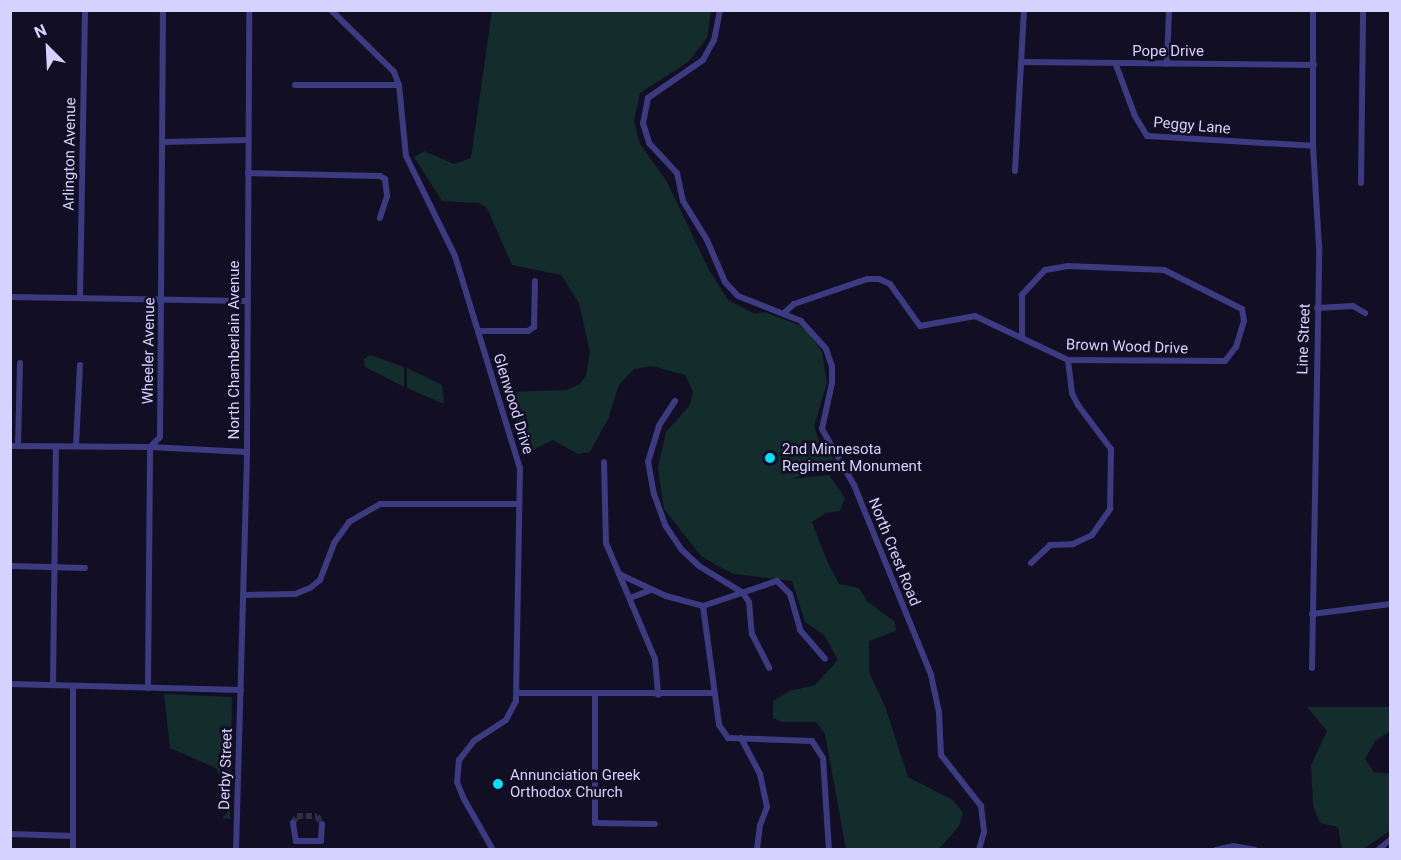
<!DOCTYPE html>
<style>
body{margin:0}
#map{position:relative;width:1401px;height:860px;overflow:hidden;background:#120e23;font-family:Roboto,sans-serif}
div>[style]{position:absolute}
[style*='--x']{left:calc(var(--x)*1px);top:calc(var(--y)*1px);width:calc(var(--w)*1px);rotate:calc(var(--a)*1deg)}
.green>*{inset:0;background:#122d2b}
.minor-tunnel>*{height:6px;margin-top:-3px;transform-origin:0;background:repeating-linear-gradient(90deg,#2f2b44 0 6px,transparent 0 9px)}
.minor>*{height:6px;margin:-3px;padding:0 3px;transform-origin:3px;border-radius:3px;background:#3c3a81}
.dots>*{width:16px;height:16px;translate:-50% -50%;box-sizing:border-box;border:3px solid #120e23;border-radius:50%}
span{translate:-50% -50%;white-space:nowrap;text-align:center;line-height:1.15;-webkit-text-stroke:5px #120e23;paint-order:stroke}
.street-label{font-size:15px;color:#d6d1fe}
.poi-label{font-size:15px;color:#d6d1fe}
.left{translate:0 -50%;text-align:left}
.frame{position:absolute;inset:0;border:12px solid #d6d1fe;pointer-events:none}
.north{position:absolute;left:18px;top:18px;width:60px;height:60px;-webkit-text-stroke:4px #120e23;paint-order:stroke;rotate:336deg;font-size:16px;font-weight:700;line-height:24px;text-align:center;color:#d6d1fe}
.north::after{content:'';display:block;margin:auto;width:21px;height:27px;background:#d6d1fe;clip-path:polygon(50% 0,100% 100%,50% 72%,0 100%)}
</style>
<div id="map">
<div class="green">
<div style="clip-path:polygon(492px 11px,711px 11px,707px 38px,688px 62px,640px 93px,634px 121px,640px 144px,666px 180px,709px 270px,728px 300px,755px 314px,765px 312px,799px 325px,810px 333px,822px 352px,827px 383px,814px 426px,820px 445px,839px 464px,791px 479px,829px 475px,845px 498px,840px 511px,825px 513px,812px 522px,827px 561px,839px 584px,859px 588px,867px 601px,895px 622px,896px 631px,869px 641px,869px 672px,885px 706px,908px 777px,953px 800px,963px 813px,959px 826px,939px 849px,846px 849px,825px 734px,816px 722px,782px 722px,773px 718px,773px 701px,790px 691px,815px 685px,838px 660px,824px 635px,805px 622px,792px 581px,734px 574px,720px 567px,701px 556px,664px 509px,658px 468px,666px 432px,690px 405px,693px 392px,685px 375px,652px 366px,634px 369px,619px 385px,608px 419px,590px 452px,578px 454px,553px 440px,529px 452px,521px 443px,508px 392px,567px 390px,580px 384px,586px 376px,590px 352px,579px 303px,561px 275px,512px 265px,487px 208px,479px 203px,442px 201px,414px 157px,424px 151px,454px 164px,471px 158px)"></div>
<div style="clip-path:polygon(370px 355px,404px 367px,404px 387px,365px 367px,364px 359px)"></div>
<div style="clip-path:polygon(407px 368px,442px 385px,444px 404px,407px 388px)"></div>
<div style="clip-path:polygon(164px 694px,232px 697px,230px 819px,222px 818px,227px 813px,226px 791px,216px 768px,170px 748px)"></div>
<div style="clip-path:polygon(1307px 707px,1390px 707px,1390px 731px,1375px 741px,1365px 759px,1374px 772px,1390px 774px,1390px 831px,1363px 849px,1342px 849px,1338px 827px,1320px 823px,1313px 805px,1311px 765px,1327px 731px)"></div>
</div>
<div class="minor-tunnel">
<div style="--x:293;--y:823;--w:8;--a:-60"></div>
<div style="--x:297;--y:816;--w:20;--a:0"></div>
<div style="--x:317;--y:816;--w:9;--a:58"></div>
</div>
<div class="minor">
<div style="--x:331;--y:10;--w:88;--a:44.5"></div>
<div style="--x:394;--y:72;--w:14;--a:69"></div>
<div style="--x:399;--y:85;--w:71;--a:84.4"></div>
<div style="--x:406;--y:156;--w:111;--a:63.9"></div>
<div style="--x:455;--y:256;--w:222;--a:73"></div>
<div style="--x:520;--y:468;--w:233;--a:91"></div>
<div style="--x:516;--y:701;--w:21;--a:118"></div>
<div style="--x:506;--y:720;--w:38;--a:147"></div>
<div style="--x:474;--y:741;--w:24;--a:128"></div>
<div style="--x:459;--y:760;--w:22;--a:95"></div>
<div style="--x:457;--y:782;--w:18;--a:68"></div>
<div style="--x:464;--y:799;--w:59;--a:60.4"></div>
<div style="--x:720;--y:10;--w:31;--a:101"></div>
<div style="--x:714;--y:40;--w:23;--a:119"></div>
<div style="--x:703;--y:60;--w:67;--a:145.4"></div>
<div style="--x:648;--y:98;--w:25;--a:101"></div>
<div style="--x:643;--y:123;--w:21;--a:73"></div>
<div style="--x:649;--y:143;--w:41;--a:47"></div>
<div style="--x:677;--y:173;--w:29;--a:78"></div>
<div style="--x:683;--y:201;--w:46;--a:58.4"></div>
<div style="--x:707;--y:240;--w:46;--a:66.8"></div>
<div style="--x:725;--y:282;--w:19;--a:47"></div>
<div style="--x:738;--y:296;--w:68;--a:21.6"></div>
<div style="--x:801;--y:321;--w:38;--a:48"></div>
<div style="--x:826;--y:349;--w:18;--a:71"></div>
<div style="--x:832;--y:366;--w:17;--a:90"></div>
<div style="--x:832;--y:383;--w:47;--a:102.3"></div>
<div style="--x:822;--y:429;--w:64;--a:60.3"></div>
<div style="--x:854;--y:485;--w:205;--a:67.9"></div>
<div style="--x:931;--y:675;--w:39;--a:78"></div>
<div style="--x:939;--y:713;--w:42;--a:87.3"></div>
<div style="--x:941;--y:755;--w:65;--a:51.9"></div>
<div style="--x:981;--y:806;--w:26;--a:83"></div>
<div style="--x:984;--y:832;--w:19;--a:106"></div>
<div style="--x:1023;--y:62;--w:291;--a:0.6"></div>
<div style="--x:1167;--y:64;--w:54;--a:-87.9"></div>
<div style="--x:1116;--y:65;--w:54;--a:69.6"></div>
<div style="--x:1135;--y:116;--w:23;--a:59"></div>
<div style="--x:1147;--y:136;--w:166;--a:3.4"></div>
<div style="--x:295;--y:85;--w:104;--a:0"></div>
<div style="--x:163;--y:142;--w:85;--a:-1.3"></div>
<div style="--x:1015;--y:171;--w:161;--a:-86.8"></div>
<div style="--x:248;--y:173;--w:132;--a:1.3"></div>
<div style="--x:380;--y:176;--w:6;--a:31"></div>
<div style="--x:385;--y:179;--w:17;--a:83"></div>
<div style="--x:387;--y:196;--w:23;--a:108"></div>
<div style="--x:1361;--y:183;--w:173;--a:-89.3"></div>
<div style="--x:10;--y:297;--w:235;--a:1"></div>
<div style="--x:80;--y:297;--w:287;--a:-89"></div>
<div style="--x:1317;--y:308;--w:36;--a:-3"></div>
<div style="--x:1353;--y:306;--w:14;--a:30"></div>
<div style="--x:784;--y:313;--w:13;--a:-42"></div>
<div style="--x:794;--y:304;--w:77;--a:-18.9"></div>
<div style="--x:867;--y:279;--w:12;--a:0"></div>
<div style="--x:879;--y:279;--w:12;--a:24"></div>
<div style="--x:890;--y:284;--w:52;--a:54.5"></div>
<div style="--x:920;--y:326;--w:56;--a:-10.3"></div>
<div style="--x:975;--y:316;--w:103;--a:25.3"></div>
<div style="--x:1068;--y:360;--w:157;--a:0.4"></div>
<div style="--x:1225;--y:361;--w:18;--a:-52"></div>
<div style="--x:1236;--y:347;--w:27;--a:-73"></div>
<div style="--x:1244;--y:321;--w:12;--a:-99"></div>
<div style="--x:1242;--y:309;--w:87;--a:-153.4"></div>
<div style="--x:1164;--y:270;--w:96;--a:-177.6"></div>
<div style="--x:1068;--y:266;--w:23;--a:170"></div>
<div style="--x:1045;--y:270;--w:34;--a:133"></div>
<div style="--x:1022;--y:295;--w:42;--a:90"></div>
<div style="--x:478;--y:331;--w:50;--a:0"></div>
<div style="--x:528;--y:331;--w:7;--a:-34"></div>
<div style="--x:534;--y:327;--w:46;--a:-88.8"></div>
<div style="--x:675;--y:401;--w:30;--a:123"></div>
<div style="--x:659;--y:426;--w:37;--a:107"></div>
<div style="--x:648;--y:461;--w:34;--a:80"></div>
<div style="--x:654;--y:494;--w:33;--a:70"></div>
<div style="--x:665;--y:525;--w:30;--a:56"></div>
<div style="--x:682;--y:550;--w:23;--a:43"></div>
<div style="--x:699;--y:566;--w:52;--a:31.5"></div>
<div style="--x:743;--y:593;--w:11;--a:56"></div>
<div style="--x:749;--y:602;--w:32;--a:85"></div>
<div style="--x:752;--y:634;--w:38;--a:63"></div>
<div style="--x:10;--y:446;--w:140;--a:0.4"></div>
<div style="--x:150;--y:447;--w:97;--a:3"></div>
<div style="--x:18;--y:446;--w:83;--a:-88.6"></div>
<div style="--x:76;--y:446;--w:81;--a:-87.2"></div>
<div style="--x:604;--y:462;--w:81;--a:88.6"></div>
<div style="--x:606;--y:543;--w:126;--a:67.1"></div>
<div style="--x:655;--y:659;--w:36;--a:85"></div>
<div style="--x:1031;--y:563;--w:26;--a:-43"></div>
<div style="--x:1050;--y:545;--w:23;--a:-2"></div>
<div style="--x:1073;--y:544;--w:21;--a:-25"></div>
<div style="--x:1092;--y:535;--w:32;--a:-55"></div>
<div style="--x:1110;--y:509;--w:60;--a:-89"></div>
<div style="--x:1111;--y:449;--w:55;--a:-126.9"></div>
<div style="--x:1078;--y:405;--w:13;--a:-117"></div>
<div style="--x:1072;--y:393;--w:33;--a:-97"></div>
<div style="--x:10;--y:566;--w:75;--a:1.5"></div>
<div style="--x:619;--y:574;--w:52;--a:25.1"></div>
<div style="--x:666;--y:596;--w:38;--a:15"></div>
<div style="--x:703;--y:606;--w:78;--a:-18.7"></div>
<div style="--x:777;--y:581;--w:18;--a:45"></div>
<div style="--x:790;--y:594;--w:37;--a:74"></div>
<div style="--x:800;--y:630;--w:38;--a:49"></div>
<div style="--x:245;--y:595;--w:50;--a:-1.1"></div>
<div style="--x:295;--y:594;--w:16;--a:-22"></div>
<div style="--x:310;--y:588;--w:13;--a:-39"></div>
<div style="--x:320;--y:580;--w:40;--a:-69"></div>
<div style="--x:334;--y:543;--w:26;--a:-54"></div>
<div style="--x:349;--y:522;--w:36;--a:-30"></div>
<div style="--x:380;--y:504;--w:139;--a:0"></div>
<div style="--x:630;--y:598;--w:22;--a:-21"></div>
<div style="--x:703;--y:606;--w:120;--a:82.3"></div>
<div style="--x:719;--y:725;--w:16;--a:55"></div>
<div style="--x:728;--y:738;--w:84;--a:2"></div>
<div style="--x:812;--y:741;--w:20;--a:57"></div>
<div style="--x:823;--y:758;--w:92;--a:86.3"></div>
<div style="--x:1312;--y:614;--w:79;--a:-7.3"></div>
<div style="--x:1312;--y:668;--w:421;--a:-89"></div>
<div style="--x:1319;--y:247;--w:101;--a:-93.4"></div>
<div style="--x:1313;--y:146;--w:136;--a:-90"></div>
<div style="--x:10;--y:684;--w:231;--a:1.5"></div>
<div style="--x:53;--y:685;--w:238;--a:-89.3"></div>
<div style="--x:148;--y:688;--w:241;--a:-89.5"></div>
<div style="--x:150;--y:447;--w:14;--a:-45"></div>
<div style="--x:160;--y:437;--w:427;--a:-89.6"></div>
<div style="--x:517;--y:693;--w:197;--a:0"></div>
<div style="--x:595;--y:694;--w:129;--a:90"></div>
<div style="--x:595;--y:823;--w:60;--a:1"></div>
<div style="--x:741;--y:738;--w:41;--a:62.2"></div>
<div style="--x:760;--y:774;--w:34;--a:78"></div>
<div style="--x:767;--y:807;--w:19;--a:111"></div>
<div style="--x:760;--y:825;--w:25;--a:97"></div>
<div style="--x:293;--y:823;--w:18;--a:81"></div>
<div style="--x:296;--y:841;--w:25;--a:0"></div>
<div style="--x:321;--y:841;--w:17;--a:-87"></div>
<div style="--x:10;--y:834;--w:63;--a:1.8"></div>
<div style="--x:73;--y:850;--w:163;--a:-90"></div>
<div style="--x:236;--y:850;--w:398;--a:-88.4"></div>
<div style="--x:247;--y:452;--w:442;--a:-89.7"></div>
<div style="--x:1216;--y:850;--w:17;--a:-13"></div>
<div style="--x:1233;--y:846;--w:22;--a:10"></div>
<div style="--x:1378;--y:850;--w:16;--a:-40"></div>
</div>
<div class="dots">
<div style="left:770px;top:458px;background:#05e0f6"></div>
<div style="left:498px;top:784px;background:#05e0f6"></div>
</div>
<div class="street-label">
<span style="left:1168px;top:52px">Pope Drive</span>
<span style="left:1192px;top:126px;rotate:5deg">Peggy Lane</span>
<span style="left:70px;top:154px;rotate:-89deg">Arlington Avenue</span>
<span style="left:1304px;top:339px;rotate:-88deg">Line Street</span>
<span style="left:1127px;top:347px;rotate:2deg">Brown Wood Drive</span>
<span style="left:235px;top:350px;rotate:-90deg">North Chamberlain Avenue</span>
<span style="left:149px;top:351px;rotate:-89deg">Wheeler Avenue</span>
<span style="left:513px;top:404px;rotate:73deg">Glenwood Drive</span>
<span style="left:894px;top:552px;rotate:68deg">North Crest Road</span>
<span style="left:226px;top:769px;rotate:-88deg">Derby Street</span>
</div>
<div class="poi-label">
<span class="left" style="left:782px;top:458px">2nd Minnesota<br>Regiment Monument</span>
<span class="left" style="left:510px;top:784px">Annunciation Greek<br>Orthodox Church</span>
</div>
<div class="frame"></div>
<div class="north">N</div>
</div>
